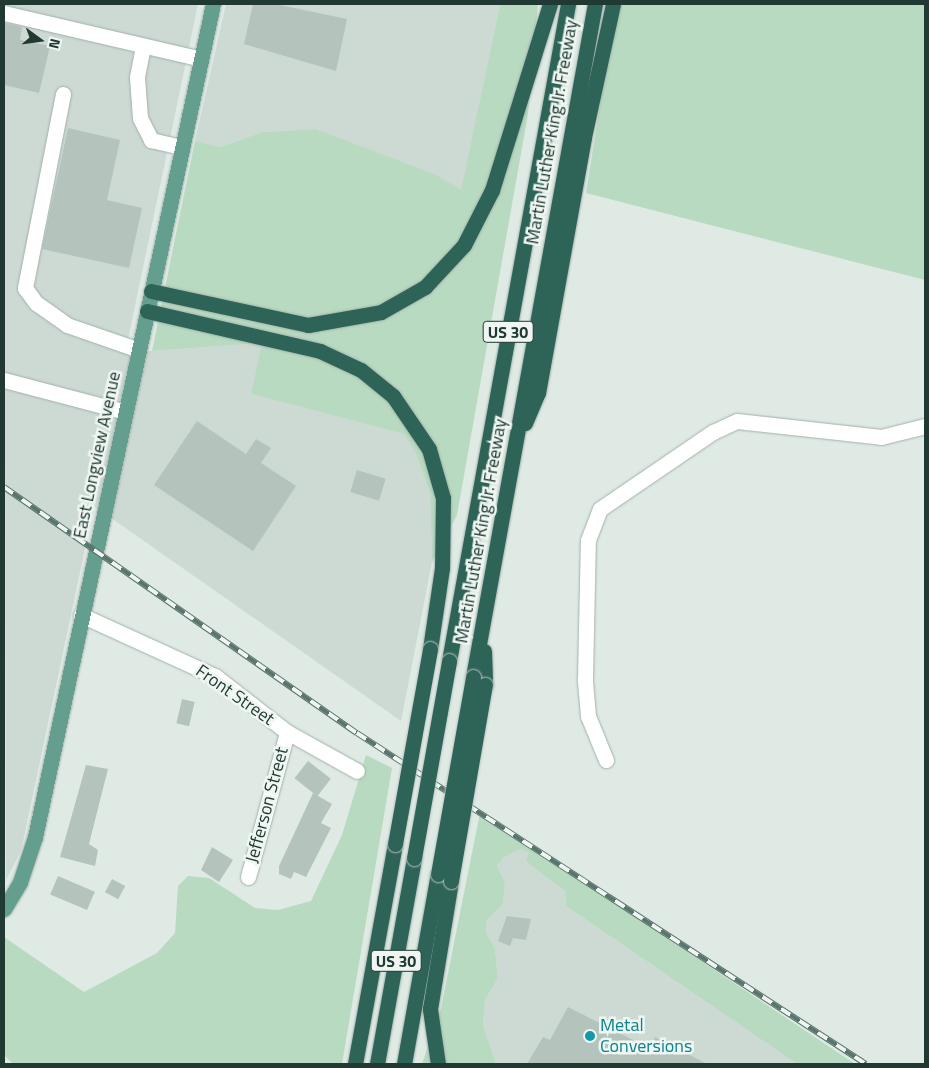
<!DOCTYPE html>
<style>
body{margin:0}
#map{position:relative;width:929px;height:1068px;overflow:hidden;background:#dfeae4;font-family:"Titillium Web",sans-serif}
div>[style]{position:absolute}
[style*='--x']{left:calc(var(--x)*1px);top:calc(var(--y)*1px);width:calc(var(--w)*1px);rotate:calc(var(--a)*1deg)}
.built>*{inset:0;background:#cdd9d3}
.green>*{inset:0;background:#b8dac0}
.building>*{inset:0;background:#b4c4bd;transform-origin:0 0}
.roads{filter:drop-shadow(0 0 1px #a2b1ab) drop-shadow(0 0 1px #a2b1ab)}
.minor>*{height:15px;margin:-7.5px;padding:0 7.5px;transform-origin:7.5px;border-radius:7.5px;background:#fff}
.major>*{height:15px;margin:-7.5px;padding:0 7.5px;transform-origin:7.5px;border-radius:7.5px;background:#649e8e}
.highway>*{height:15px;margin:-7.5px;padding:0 7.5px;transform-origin:7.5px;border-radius:7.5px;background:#2d6457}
.rail>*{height:5.5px;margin-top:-2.75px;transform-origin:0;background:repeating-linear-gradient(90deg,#eff6f2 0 11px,#5a756d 0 22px);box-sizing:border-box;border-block:1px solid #5a756d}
.bridges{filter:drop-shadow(0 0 1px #bcc4c2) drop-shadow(0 0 1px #bcc4c2)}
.highway-bridge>*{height:15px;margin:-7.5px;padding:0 7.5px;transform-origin:7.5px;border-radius:7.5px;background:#2d6457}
.dots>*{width:14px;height:14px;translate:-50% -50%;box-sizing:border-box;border:2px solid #eff6f2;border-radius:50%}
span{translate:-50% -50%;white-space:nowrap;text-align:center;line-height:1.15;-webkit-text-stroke:5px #eff6f2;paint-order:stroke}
.shield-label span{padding:1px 4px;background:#eff6f2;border:1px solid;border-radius:4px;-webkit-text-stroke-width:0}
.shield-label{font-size:16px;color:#203932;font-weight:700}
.street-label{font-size:18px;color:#203932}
.culture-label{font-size:18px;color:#0d838f}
.left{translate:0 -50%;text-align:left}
.frame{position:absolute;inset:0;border:5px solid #203932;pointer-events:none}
.north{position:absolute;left:15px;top:15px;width:50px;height:50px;-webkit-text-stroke:4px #eff6f2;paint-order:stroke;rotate:104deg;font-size:14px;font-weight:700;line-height:20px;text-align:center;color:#203932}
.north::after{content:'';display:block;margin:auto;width:18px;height:22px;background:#203932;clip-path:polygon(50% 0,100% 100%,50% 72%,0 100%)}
</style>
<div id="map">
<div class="built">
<div style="clip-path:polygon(4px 4px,198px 4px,126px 349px,152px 351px,263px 343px,251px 394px,404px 434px,416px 454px,430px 493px,432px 562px,401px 721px,94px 506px,21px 851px,6px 880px)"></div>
<div style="clip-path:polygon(226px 4px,500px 4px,461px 191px,435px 174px,316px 129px,262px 132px,221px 147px,195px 141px)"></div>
<div style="clip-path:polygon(521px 849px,529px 853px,534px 868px,565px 891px,566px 906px,797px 1064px,496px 1064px,483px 1026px,485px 1000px,498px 978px,495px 949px,486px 932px,487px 920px,503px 904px,505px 882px,497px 866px,504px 857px)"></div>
</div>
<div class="green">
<div style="clip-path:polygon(500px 4px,538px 4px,528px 114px,457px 515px,432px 562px,430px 493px,416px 454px,404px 434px,251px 394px,262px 343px,152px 351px,195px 141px,221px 147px,262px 132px,316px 129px,435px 174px,461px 190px)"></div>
<div style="clip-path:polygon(616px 4px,925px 4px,925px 280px,586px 193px)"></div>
<div style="clip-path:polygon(366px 755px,392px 768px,342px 1064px,13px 1064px,4px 1055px,4px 937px,84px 992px,157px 953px,175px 933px,178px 886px,188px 876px,209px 878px,255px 908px,278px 910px,311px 901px,342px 835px)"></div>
<div style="clip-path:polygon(480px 813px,855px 1064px,797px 1064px,566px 906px,565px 891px,534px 868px,526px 860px,529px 853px,521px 849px,504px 857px,497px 866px,505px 882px,503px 904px,487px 920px,486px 932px,495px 949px,498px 978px,485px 1000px,483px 1026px,496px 1064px,422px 1064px,441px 1008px)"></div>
</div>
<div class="building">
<div style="clip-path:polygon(253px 4px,275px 4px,347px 19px,336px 71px,244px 44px)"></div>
<div style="clip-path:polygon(4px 23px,22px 27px,20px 40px,50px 46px,39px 93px,4px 85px)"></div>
<div style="clip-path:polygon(68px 128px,120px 140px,107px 200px,142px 208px,129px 268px,42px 249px)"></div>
<div style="clip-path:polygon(197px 421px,246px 454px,256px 439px,271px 448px,261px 463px,296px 486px,253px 551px,154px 485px)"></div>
<div style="left:357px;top:470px;width:30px;height:23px;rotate:17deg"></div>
<div style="left:182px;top:699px;width:13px;height:25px;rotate:13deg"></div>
<div style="left:308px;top:761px;width:29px;height:22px;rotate:38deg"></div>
<div style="clip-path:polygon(86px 765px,108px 769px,89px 844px,98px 850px,95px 866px,60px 857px)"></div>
<div style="clip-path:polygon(313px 793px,332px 804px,321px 823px,331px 828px,306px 877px,294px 872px,291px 879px,279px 874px,279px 866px)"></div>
<div style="clip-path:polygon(212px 847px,233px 860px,219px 882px,201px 870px)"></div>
<div style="left:58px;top:876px;width:40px;height:20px;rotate:23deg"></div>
<div style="left:112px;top:879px;width:15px;height:15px;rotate:28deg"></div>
<div style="clip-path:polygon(507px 916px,531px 919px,526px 940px,513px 938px,510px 946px,498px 941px)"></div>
<div style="clip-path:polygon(568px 1007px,649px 1048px,655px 1037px,707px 1064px,527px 1064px,543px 1037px,550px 1040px)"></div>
</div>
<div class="roads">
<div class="minor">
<div style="--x:4;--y:13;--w:202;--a:13.1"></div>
<div style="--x:143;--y:46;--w:32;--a:101"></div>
<div style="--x:137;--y:77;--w:41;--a:85.8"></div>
<div style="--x:140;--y:118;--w:25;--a:63"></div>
<div style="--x:151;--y:140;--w:32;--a:13"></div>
<div style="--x:63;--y:94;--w:198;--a:101.1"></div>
<div style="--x:25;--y:288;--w:19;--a:54"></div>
<div style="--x:36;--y:303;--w:38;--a:35"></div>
<div style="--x:67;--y:325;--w:76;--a:19.1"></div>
<div style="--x:4;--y:380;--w:126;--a:14.7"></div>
<div style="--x:81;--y:615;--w:147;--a:24.5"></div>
<div style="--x:215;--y:676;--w:91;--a:37.9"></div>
<div style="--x:287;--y:732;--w:80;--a:29.1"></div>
<div style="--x:606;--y:760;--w:48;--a:-112.2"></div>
<div style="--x:588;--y:716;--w:38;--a:-95"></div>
<div style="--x:585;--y:678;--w:138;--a:-88.8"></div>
<div style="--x:588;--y:540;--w:33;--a:-69"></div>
<div style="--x:600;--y:509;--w:137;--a:-34.3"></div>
<div style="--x:713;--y:432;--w:26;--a:-25"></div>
<div style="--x:737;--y:421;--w:145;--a:6.3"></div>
<div style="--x:881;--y:437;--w:45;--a:-14"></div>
<div style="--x:248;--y:877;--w:150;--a:-74.9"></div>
</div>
<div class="major">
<div style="--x:4;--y:909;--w:31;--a:-59"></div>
<div style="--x:20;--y:882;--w:47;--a:-71.6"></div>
<div style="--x:35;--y:837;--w:852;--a:-77.94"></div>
</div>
<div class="highway">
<div style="--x:151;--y:291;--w:161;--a:12.2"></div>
<div style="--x:308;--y:325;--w:74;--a:-10.1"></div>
<div style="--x:381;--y:312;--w:51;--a:-29.6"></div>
<div style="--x:425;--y:287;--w:57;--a:-47.1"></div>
<div style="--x:464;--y:245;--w:62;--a:-63"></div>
<div style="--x:492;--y:190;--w:195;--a:-72.7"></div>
<div style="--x:147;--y:311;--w:178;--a:13"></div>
<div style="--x:320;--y:351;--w:45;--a:24.9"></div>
<div style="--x:361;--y:370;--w:41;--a:39.1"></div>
<div style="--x:393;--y:396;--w:64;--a:55.8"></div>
<div style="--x:429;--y:449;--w:51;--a:74.1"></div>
<div style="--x:443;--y:498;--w:70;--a:90.8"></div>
<div style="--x:442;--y:568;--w:82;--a:98.4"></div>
<div style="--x:525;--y:423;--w:33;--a:-67"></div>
<div style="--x:538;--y:393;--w:260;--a:-79.8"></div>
<div style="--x:584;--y:137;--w:136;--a:-77.7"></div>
<div style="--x:484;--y:651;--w:34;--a:88"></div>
<div style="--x:449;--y:661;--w:668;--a:-79.73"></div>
<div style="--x:473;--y:677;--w:684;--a:-79.73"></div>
<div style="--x:355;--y:1064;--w:224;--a:-79.7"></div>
<div style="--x:377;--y:1064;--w:209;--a:-79.8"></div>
<div style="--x:404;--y:1064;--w:193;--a:-79.9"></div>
<div style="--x:438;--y:1064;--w:56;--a:-98.3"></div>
<div style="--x:430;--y:1009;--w:130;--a:-80.7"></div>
</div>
</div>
<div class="rail">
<div style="--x:4;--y:487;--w:430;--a:34.9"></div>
<div style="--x:357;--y:733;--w:607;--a:33.04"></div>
</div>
<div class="bridges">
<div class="highway-bridge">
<div style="--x:395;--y:844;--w:198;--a:-79.8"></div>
<div style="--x:414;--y:858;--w:200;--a:-79.9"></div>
<div style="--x:438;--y:874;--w:200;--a:-79.9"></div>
<div style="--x:451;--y:881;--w:199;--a:-80.2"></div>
</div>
</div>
<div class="dots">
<div style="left:590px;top:1036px;background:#0f9aa8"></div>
</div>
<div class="shield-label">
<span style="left:508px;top:332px">US 30</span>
<span style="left:396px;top:961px">US 30</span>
</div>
<div class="street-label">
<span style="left:552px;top:132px;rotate:-80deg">Martin Luther King Jr. Freeway</span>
<span style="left:97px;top:455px;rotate:-78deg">East Longview Avenue</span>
<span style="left:481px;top:531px;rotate:-80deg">Martin Luther King Jr. Freeway</span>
<span style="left:235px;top:695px;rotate:35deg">Front Street</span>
<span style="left:267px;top:805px;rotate:-75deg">Jefferson Street</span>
</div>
<div class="culture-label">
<span class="left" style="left:600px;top:1036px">Metal<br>Conversions</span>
</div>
<div class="frame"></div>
<div class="north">N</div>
</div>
